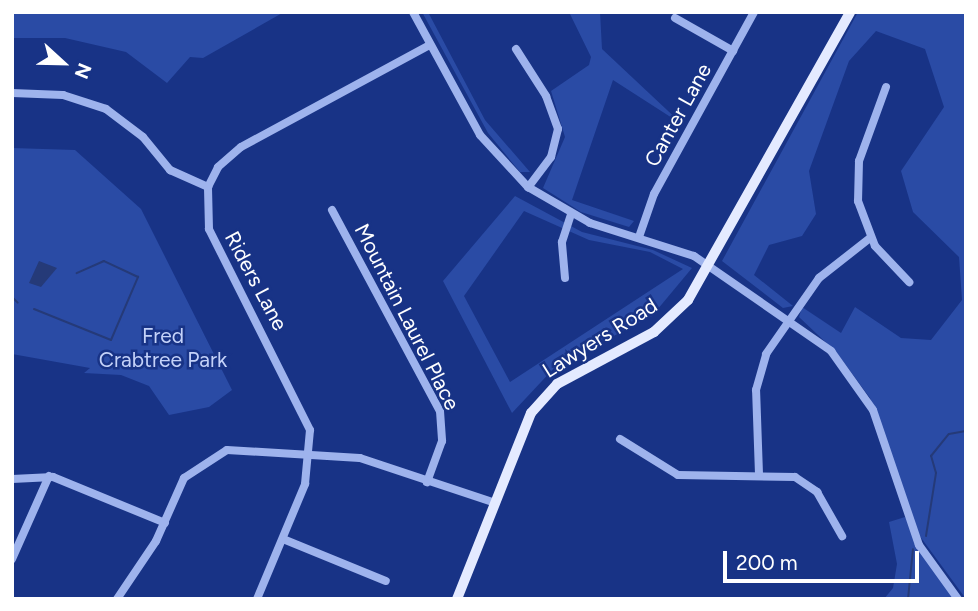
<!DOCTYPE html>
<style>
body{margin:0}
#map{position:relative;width:978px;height:611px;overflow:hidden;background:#183386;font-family:Figtree,sans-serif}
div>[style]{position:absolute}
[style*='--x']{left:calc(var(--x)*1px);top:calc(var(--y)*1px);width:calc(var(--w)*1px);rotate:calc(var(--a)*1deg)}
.green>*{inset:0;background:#2a4ba5}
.water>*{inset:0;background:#253a78}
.stream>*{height:2px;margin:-1px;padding:0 1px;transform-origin:1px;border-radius:1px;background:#253a78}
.minor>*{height:8px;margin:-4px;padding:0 4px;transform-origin:4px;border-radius:4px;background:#9eb3ed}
.major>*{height:10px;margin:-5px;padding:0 5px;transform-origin:5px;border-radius:5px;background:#e4eaff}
span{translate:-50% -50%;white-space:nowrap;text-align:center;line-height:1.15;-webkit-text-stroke:5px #183386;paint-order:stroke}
.street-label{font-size:21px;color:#fff}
.park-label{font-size:21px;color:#c4d2f9}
.frame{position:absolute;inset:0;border:14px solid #fff;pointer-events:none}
.north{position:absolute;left:28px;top:28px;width:70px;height:70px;-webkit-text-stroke:5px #183386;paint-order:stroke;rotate:112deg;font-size:19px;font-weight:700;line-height:28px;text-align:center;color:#fff}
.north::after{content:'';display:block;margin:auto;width:24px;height:32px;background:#fff;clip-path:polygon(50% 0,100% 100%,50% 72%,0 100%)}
.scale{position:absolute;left:723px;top:551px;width:196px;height:32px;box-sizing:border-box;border:4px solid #fff;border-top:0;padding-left:9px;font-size:21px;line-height:24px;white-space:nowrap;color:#fff;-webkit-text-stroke:5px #183386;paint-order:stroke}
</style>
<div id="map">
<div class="green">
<div style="clip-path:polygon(12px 12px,284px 12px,203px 58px,190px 57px,167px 83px,126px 52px,65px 38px,12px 38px)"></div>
<div style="clip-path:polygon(422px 12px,428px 12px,485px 120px,530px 172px,520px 172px,488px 133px)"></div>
<div style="clip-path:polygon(569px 12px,600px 12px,602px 49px,683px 125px,613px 80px,572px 200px,634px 221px,629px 227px,581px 212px,543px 188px,565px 137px,551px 91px,589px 65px,591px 57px)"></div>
<div style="clip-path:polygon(858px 12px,966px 12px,966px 599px,919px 535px,870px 398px,837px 353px,799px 317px,802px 307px,841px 333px,855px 307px,901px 338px,931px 340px,962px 300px,959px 257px,913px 212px,901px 171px,944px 107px,925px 49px,876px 31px,849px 61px,809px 171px,816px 214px,802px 236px,769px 245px,754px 275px,793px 306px,783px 308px,722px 261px)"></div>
<div style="clip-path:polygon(12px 148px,75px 150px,141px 209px,232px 390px,209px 407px,169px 415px,149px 386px,121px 375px,84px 373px,90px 368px,12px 354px)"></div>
<div style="clip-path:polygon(evenodd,515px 196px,582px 232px,653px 250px,692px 268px,652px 316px,556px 366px,512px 413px,443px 281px,515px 196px,524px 211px,589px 240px,650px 252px,683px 269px,510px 382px,464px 296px,524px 211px)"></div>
<div style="clip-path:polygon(905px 517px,914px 534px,958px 599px,884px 599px,893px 588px,897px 564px,889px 522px)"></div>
</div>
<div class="water">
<div style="clip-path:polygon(39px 261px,57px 268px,41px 287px,29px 283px)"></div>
</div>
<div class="stream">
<div style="--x:12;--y:297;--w:8;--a:45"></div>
<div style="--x:34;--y:309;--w:83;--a:21.9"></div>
<div style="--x:111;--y:340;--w:69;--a:-66.8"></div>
<div style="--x:138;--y:277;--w:38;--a:-155"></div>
<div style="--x:104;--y:261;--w:30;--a:156"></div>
<div style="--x:926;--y:536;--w:64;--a:-81"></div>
<div style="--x:936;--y:473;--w:18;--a:-106"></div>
<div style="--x:931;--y:456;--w:28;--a:-51"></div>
<div style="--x:949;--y:434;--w:17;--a:-10"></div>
<div style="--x:908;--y:599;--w:50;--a:-84.3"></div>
</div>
<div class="minor">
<div style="--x:413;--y:12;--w:140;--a:61.4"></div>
<div style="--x:480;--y:135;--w:71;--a:47.3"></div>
<div style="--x:528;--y:187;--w:72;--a:30.1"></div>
<div style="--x:590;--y:223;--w:109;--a:17.6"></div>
<div style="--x:694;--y:256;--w:167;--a:34.7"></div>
<div style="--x:831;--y:351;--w:72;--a:54.6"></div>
<div style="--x:873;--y:410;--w:143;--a:71.2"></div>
<div style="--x:919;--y:545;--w:67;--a:54.2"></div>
<div style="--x:675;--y:18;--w:67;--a:29.6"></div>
<div style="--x:516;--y:49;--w:56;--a:57.4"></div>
<div style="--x:546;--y:96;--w:35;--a:70"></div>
<div style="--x:558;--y:129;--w:29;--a:104"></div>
<div style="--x:551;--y:157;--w:38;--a:127"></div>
<div style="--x:886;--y:87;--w:79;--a:110"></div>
<div style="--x:859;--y:161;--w:40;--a:91.4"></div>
<div style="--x:858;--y:201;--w:48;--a:69.3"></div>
<div style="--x:875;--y:246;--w:50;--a:46.6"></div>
<div style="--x:12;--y:93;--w:51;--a:2.2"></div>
<div style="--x:63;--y:95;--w:45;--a:18"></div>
<div style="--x:106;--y:109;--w:46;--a:37.1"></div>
<div style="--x:143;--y:137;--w:43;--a:50.7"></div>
<div style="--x:170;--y:170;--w:42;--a:24.1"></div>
<div style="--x:332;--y:210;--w:228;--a:61.8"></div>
<div style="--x:440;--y:411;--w:30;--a:86"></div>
<div style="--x:442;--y:441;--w:44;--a:110.1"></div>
<div style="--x:639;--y:237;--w:46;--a:-70.8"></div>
<div style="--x:654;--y:194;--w:208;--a:-61.2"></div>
<div style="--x:565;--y:278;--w:36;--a:-95"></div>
<div style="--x:562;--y:242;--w:28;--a:-72"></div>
<div style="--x:620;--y:439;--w:68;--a:31.8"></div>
<div style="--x:678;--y:475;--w:117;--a:1"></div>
<div style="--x:795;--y:477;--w:27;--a:34"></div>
<div style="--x:817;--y:492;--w:51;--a:60.4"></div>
<div style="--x:759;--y:474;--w:84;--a:-92"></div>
<div style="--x:756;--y:390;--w:37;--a:-74"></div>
<div style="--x:766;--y:354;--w:93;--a:-55.1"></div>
<div style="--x:819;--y:278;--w:65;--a:-38.1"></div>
<div style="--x:12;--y:479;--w:41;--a:-2.8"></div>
<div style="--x:53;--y:477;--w:121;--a:22.3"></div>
<div style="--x:283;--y:539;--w:111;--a:22.2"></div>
<div style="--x:12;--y:559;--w:91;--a:-66"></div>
<div style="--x:117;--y:599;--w:70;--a:-56.1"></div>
<div style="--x:156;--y:541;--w:69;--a:-66"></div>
<div style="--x:184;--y:478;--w:51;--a:-33.1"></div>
<div style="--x:227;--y:450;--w:133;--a:3.4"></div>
<div style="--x:360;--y:458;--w:142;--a:18.4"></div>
<div style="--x:257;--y:599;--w:125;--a:-67.3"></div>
<div style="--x:305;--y:484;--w:54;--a:-84.7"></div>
<div style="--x:310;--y:430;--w:225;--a:-116.7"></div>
<div style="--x:209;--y:229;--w:42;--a:-91.4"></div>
<div style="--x:208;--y:187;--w:22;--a:-63"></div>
<div style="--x:218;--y:167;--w:30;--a:-41"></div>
<div style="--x:241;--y:147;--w:215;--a:-28.4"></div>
</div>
<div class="major">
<div style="--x:457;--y:599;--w:200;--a:-68.3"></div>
<div style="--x:531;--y:413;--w:39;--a:-48"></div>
<div style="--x:557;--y:384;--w:110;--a:-28.2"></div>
<div style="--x:654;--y:332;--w:47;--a:-43.3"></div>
<div style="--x:688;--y:300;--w:330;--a:-60.6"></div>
</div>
<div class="street-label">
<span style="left:678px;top:115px;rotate:-61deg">Canter Lane</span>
<span style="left:256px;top:281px;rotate:62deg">Riders Lane</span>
<span style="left:407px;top:317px;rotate:63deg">Mountain Laurel Place</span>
<span style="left:600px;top:338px;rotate:-32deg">Lawyers Road</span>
</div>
<div class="park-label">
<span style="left:163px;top:348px">Fred<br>Crabtree Park</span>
</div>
<div class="frame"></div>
<div class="north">N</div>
<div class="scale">200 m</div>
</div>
